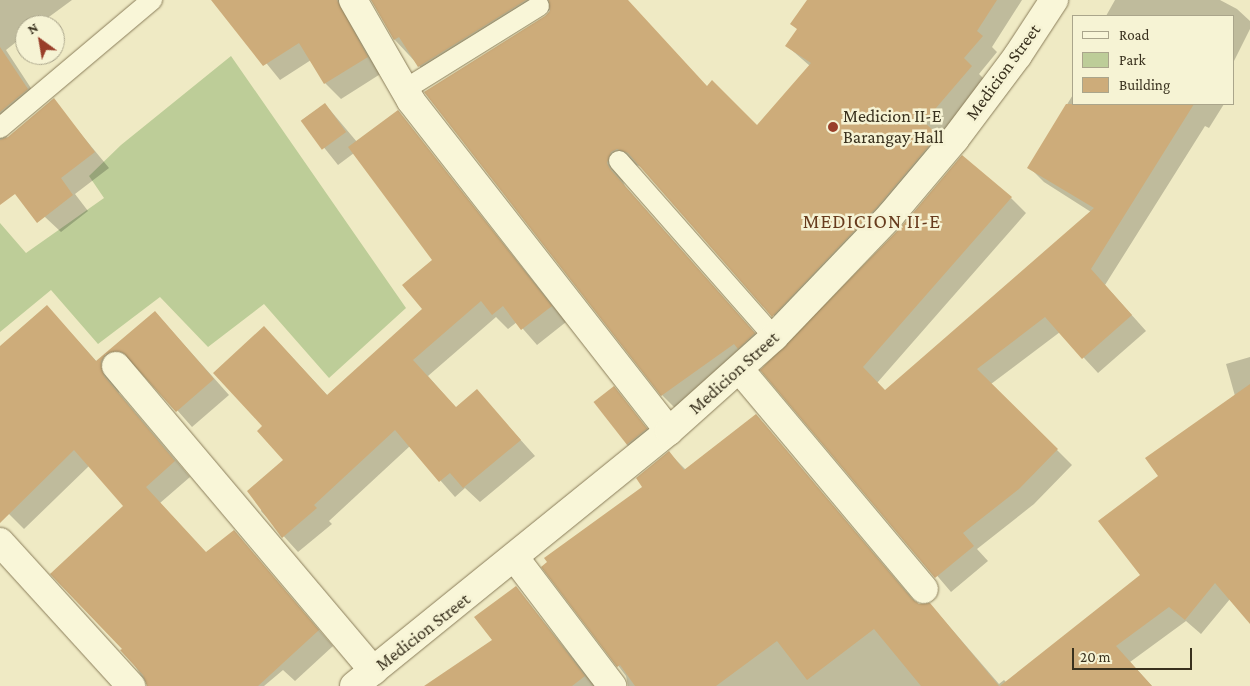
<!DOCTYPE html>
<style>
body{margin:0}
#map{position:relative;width:1250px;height:686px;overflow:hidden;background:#efeac4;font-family:"Crimson Pro",serif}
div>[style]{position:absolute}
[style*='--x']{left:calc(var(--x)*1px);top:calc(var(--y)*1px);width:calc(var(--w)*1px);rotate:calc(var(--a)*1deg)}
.green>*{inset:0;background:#bdcd98}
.shadow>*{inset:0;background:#0003}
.building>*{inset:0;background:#cdac7a;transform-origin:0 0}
.roads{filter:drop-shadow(0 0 1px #8a7d5a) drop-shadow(0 0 1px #8a7d5a)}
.lane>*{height:20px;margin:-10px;padding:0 10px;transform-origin:10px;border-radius:10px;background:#f9f6d8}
.street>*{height:28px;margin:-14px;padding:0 14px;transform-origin:14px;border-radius:14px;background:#f9f6d8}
.secondary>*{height:28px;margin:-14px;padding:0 14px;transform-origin:14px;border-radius:14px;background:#f9f6d8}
.dots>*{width:14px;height:14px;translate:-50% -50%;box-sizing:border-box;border:2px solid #f6f3d4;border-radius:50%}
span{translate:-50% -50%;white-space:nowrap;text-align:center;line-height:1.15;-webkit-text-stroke:5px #f6f3d4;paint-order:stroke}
.street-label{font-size:18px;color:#39311e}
.poi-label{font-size:18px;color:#39311e}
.left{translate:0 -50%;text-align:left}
.quarter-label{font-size:20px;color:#673b1d;letter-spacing:1px}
.legend{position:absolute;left:1072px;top:15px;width:162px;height:90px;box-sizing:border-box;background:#f6f3d4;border:1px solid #aaa58b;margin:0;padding:6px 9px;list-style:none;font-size:15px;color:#39311e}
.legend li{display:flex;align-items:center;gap:10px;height:25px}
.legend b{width:25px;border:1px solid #aaa58b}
.north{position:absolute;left:15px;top:15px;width:50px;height:50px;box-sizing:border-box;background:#f6f3d4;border:1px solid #aaa58b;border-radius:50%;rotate:328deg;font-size:14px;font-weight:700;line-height:20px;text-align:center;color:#39311e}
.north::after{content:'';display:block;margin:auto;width:18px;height:22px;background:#993e29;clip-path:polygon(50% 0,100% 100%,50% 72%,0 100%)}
.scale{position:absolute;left:1072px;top:648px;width:120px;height:22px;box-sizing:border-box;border:2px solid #39311e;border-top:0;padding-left:6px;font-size:15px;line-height:18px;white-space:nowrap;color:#39311e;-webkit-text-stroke:4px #f6f3d4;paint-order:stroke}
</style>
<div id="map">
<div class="green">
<div style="clip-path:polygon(231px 56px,406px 308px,329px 378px,264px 304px,208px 347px,160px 297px,98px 344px,51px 290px,0 332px,0 223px,26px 253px,104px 198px,89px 176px,121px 145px)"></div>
</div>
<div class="shadow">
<div style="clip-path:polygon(0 0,72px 0,38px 25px,25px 25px,25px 35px,6px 50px,42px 105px,8px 134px,5px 141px,53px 100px,109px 168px,75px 194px,88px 211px,61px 232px,45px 217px,0 145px)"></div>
<div style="clip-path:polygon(215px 0,366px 0,382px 73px,341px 99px,325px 83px,311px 60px,280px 80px)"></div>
<div style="clip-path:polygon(371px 0,616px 0,707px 87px,757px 127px,810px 66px,787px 46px,798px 30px,809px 0,1022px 0,992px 47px,997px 52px,979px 74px,987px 82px,788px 331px,642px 167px,633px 164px,622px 179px,625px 186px,769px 349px,677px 410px,662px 395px,546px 17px,550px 10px,434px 82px,395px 40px)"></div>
<div style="clip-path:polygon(1115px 0,1220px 0,1237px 9px,1250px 21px,1250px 29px,1234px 61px,1234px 16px,1106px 16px)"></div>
<div style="clip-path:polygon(1074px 93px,1074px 104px,1224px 104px,1209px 128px,1205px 126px,1105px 285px,1146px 331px,1098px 373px,1060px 332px,991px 384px,1072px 465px,1034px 504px,977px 549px,988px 561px,951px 592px,762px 370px,1011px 198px,1026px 213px,877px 383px,885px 392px,1091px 212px,1044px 182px,1029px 167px)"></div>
<div style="clip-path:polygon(325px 104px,357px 142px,398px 112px,566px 322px,537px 345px,517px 322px,508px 329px,496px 317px,428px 376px,456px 408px,477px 391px,535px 456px,480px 502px,465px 488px,455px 497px,410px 446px,329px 521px,332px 524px,298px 552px,261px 511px,285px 460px,264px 426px,264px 327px,328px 396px,424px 309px,433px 260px,354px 153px,338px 165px,302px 120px)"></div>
<div style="clip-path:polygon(47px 306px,97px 362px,155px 312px,229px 395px,192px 427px,141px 369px,130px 365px,116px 376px,119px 393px,190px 477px,160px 503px,206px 553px,234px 532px,333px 646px,295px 681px,283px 670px,264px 686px,148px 686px,124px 649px,125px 506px,90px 465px,24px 529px,0 505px,0 348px)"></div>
<div style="clip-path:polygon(1250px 357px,1250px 622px,1230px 599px,1201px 634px,1186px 621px,1130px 662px,1152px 686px,628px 686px,626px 676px,543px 567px,644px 488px,669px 453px,686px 470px,756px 415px,917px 604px,930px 604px,999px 684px,1004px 680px,1006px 682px,1141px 576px,1159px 477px,1235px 396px,1226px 364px)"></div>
<div style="clip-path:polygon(614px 388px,654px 437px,635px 453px,627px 445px)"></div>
<div style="clip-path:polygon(516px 587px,595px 686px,427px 686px,493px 640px)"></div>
</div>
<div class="building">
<div style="clip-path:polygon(211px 0,337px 0,368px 57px,324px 84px,299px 43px,263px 66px)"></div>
<div style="clip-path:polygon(371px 0,526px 0,418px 67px,399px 37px,394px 40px)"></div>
<div style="clip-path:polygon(549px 0,628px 0,707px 86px,712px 80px,757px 125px,811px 63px,785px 46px,797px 29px,790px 24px,807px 0,997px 0,977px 31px,983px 36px,964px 58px,972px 66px,924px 122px,938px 135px,878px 206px,772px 317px,628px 153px,617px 149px,611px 152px,607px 163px,610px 169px,755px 333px,738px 349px,734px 344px,661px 396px,424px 92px,545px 16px,550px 11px)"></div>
<div style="clip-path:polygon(0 47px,28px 89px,0 112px)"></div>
<div style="clip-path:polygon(54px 98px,95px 152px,61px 178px,73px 195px,37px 223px,15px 194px,0 205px,0 140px,8px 137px)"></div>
<div style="left:325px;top:103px;width:36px;height:30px;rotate:54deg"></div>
<div style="clip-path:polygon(1066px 104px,1194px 104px,1091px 269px,1132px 315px,1082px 359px,1045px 317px,977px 369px,1058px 449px,1019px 489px,963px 533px,974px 546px,935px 578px,760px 370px,901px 227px,962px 155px,1012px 197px,863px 367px,885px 390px,1094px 208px,1027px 168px)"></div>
<div style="clip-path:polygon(398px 110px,552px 306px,521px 330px,503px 306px,492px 315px,481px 301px,413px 360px,456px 407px,477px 389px,521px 440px,463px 488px,450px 473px,439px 482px,395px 430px,314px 505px,317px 508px,282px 538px,247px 491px,283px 460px,257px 431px,262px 426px,213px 373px,264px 326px,327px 395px,422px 309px,402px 285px,432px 260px,348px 147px)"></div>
<div style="clip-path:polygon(47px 305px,96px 361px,155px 311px,214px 379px,176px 412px,122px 352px,106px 354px,101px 361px,104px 376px,175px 461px,146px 487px,206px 552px,234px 530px,319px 630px,258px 686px,147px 686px,143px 675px,120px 650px,122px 649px,50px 574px,123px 506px,74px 450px,0 523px,0 346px)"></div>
<div style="clip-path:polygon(1250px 384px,1250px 624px,1215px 583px,1185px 620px,1169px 607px,1116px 646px,1152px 686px,1000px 686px,1140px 575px,1098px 521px,1158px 476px,1145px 458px)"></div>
<div style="left:614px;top:386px;width:54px;height:26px;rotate:52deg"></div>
<div style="clip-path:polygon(756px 414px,912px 599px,919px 604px,930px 603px,999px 686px,921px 686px,874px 629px,807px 680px,777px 641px,716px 686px,635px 686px,620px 665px,617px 667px,541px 567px,547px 562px,544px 558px,642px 487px,636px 478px,669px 451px,684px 470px)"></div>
<div style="clip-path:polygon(516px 586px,585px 676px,572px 686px,424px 686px,492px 640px,474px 617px)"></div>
</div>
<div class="roads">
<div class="lane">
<div style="--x:404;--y:90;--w:159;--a:-31.9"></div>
<div style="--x:0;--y:128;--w:199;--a:-40.1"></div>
<div style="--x:619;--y:161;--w:235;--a:48.6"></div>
</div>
<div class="street">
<div style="--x:353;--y:0;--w:116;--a:60.1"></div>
<div style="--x:411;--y:101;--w:419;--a:52"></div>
<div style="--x:116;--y:366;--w:399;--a:49.8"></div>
<div style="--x:740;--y:370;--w:286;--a:50"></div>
<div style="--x:0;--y:542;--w:195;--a:47.7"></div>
<div style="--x:515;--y:558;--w:161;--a:52.8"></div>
</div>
<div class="secondary">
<div style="--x:354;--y:686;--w:405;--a:-39"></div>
<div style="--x:669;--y:431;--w:141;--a:-41.8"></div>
<div style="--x:774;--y:337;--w:168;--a:-46.2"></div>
<div style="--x:890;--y:216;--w:101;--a:-49.8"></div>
<div style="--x:955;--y:139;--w:105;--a:-53.1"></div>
<div style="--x:1018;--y:55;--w:66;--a:-56.8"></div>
</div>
</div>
<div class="dots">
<div style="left:833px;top:127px;background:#993e29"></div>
</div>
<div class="street-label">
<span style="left:1003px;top:72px;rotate:-54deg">Medicion Street</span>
<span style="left:734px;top:373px;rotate:-42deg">Medicion Street</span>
<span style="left:423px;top:632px;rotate:-38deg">Medicion Street</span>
</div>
<div class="poi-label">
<span class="left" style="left:843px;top:127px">Medicion II-E<br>Barangay Hall</span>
</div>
<div class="quarter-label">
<span style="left:872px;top:221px">MEDICION II-E</span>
</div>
<ul class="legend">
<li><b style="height:6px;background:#f9f6d8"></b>Road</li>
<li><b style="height:14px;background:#bdcd98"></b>Park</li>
<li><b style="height:14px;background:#cdac7a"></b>Building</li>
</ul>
<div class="north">N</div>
<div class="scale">20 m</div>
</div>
